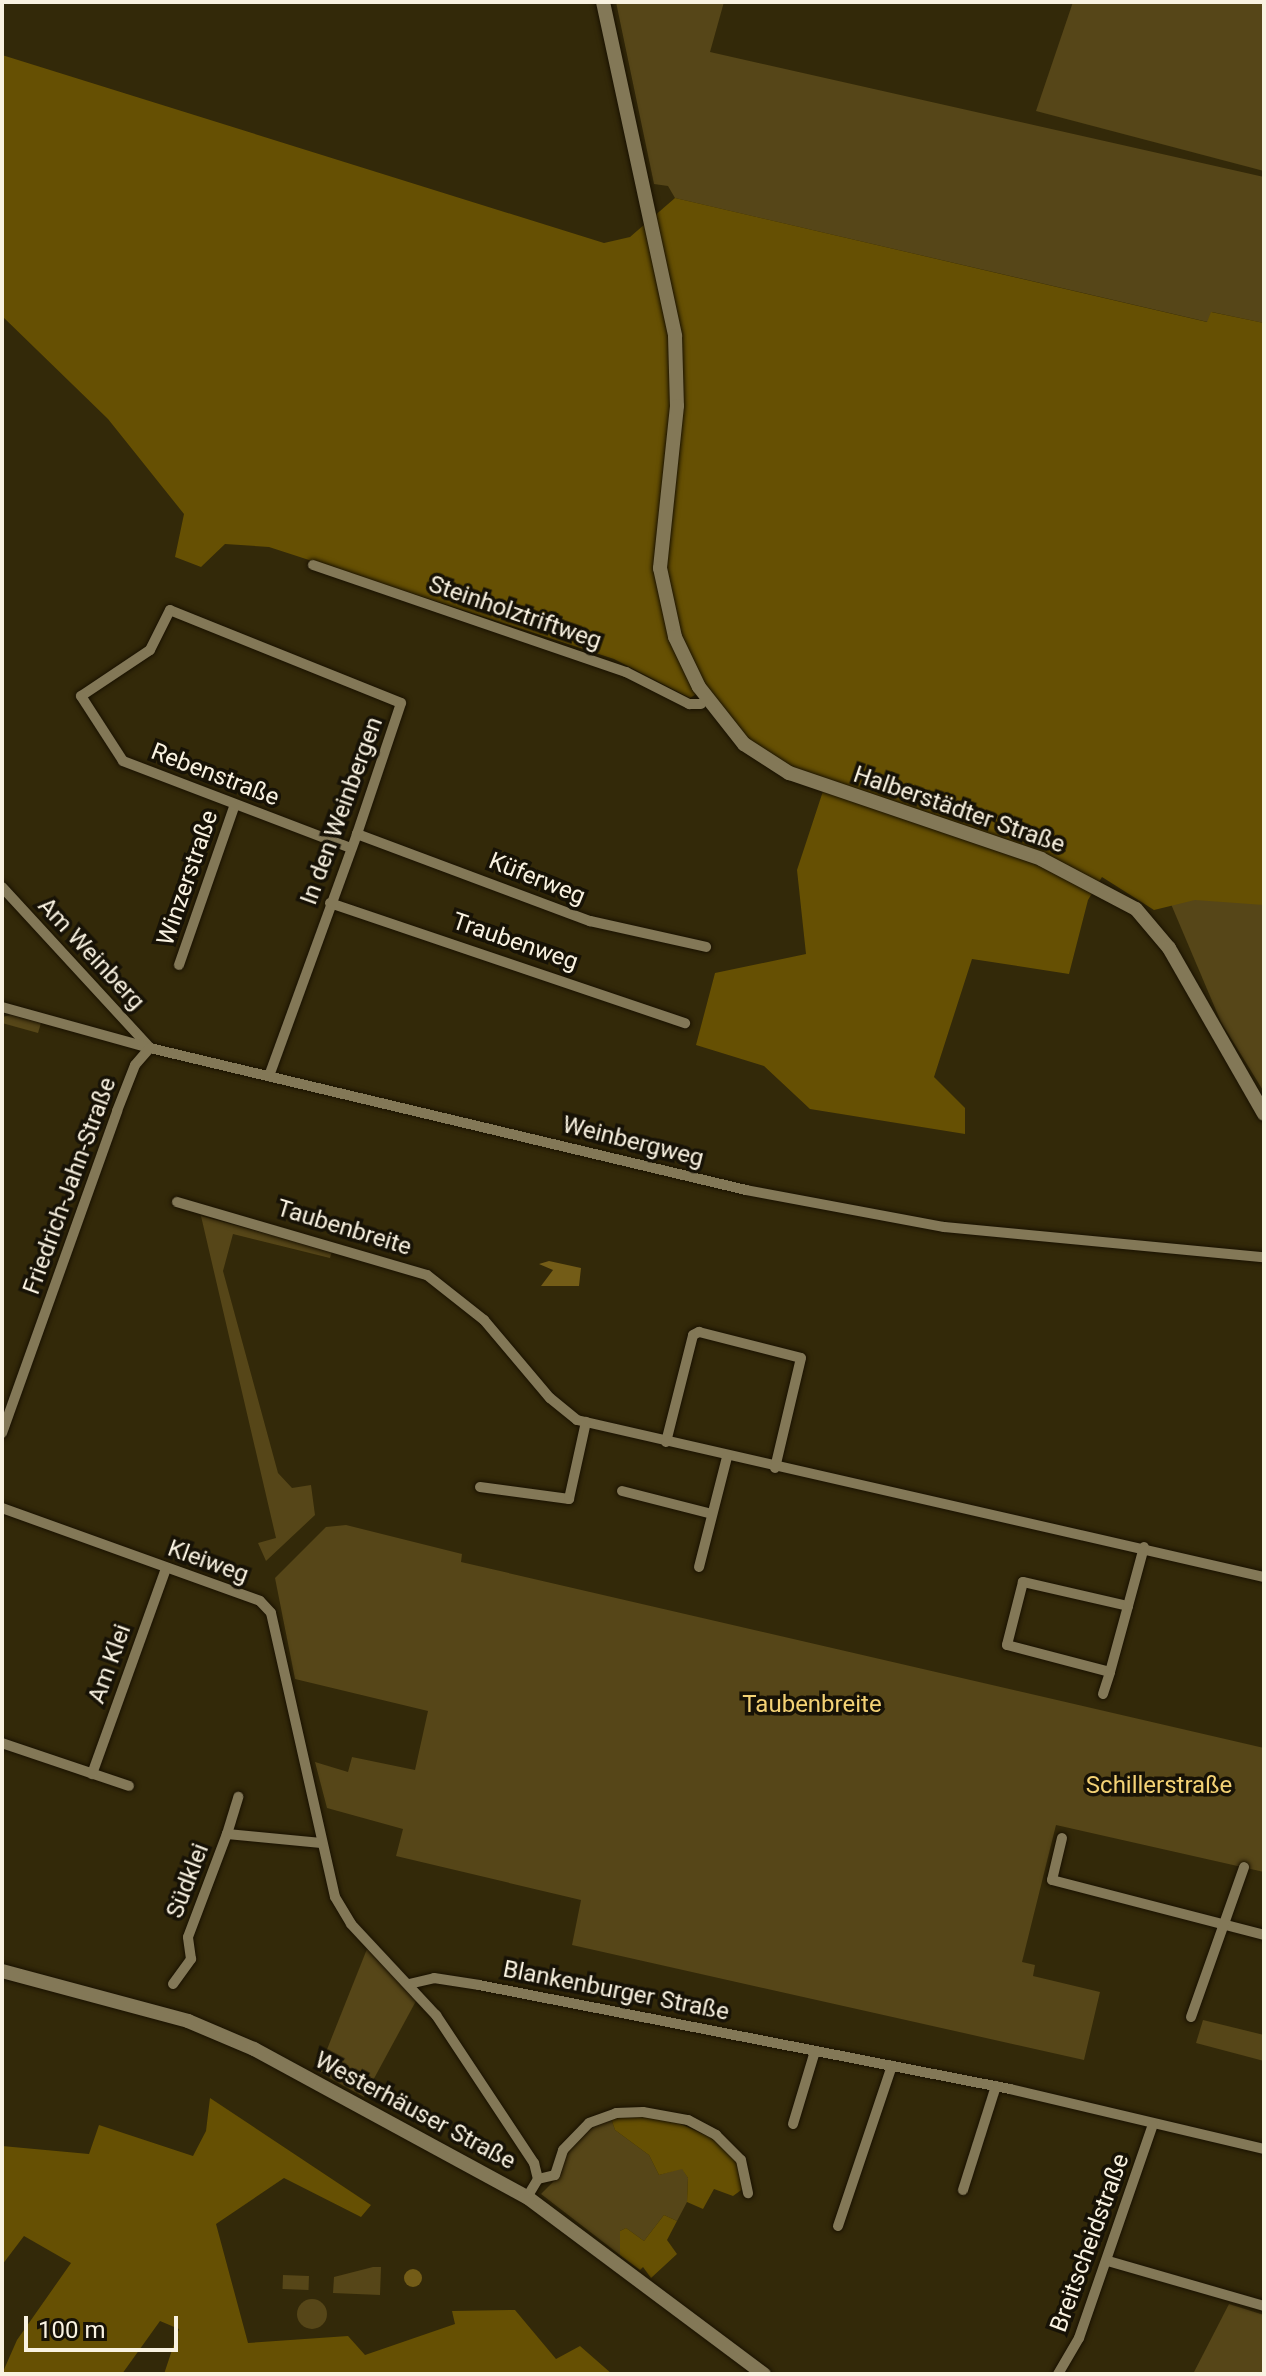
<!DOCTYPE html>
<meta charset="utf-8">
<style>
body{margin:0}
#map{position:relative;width:1266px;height:2376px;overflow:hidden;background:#332909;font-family:Roboto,sans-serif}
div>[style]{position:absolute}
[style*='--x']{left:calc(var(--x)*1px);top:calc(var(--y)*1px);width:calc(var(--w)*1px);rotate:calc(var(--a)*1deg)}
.green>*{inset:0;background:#564618;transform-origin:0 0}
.round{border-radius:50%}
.forest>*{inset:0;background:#665003}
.water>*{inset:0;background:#735c17}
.roads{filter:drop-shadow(0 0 2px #191100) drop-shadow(0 0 2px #191100)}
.minor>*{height:10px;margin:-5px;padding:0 5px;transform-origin:5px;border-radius:5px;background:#837857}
.secondary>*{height:14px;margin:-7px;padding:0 7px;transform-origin:7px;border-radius:7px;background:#837857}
span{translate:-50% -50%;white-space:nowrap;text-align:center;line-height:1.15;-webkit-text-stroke:7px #171206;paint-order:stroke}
.street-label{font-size:24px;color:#f9f2e1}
.park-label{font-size:24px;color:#f4d275}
.frame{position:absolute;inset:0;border:4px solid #f9f2e1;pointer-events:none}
.scale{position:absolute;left:24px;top:2316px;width:154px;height:36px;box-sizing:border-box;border:4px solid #f9f2e1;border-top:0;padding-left:10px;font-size:24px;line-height:28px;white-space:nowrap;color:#f9f2e1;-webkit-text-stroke:6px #171206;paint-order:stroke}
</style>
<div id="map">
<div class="green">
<div style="clip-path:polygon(616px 2px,724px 2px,710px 52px,1264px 177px,1264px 323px,1212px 312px,1208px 322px,675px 198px,668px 186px,654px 184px)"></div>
<div style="clip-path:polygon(1073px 2px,1264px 2px,1264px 171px,1036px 111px)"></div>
<div style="clip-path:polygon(1168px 897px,1264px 901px,1264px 1092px,1221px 1022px)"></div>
<div style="clip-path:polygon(11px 1015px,41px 1023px,38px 1033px,2px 1023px,2px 1017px)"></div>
<div style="clip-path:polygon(201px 1216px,332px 1251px,330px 1258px,233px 1234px,223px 1271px,278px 1473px,292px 1488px,311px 1485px,315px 1515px,266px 1561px,258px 1543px,276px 1538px)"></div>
<div style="clip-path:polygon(346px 1525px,462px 1554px,461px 1562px,1264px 1748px,1264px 1872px,1056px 1825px,1022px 1962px,1035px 1965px,1033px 1976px,1100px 1992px,1084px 2060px,572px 1945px,581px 1900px,396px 1856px,403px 1829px,327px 1808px,315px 1762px,348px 1772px,352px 1757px,415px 1770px,428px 1711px,295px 1679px,275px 1578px,326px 1527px)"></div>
<div style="clip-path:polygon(367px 1949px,416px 2001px,364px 2097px,318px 2072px)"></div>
<div style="clip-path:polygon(1203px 2020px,1264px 2035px,1264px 2061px,1196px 2043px)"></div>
<div style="clip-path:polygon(611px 2118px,615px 2130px,649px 2155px,659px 2175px,682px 2168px,688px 2178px,687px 2202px,677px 2221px,664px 2215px,644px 2241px,626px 2228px,620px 2231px,620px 2255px,541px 2194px,561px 2174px,567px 2151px,590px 2126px)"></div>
<div style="clip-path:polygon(373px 2267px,381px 2267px,380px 2295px,333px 2293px,334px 2277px)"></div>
<div style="left:283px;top:2275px;width:26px;height:14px;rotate:2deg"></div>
<div class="round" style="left:297px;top:2299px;width:30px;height:30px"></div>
<div style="clip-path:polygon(1229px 2304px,1264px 2315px,1264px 2374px,1193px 2374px)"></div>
</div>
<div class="forest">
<div style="clip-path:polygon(2px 55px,604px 243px,630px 237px,675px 198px,1207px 322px,1211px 312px,1264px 323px,1264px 905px,1195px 900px,1154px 910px,1102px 877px,1088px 900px,1069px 974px,972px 959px,934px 1077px,965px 1108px,965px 1134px,810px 1109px,764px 1066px,696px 1045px,715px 973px,806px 954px,797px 870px,826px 782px,791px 768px,739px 732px,706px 688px,690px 698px,614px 659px,269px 547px,225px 544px,201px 567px,175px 557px,184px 514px,108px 419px,2px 316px)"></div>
<div style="clip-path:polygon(210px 2098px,371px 2205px,361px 2217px,284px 2178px,216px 2224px,248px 2343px,348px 2336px,365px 2355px,455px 2324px,452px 2311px,515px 2310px,556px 2359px,580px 2346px,612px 2374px,164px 2374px,179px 2329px,160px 2321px,122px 2374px,2px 2374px,17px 2340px,71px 2263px,24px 2236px,2px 2265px,2px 2146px,89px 2154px,99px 2125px,193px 2156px,206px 2131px)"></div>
<div style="clip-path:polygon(643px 2117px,676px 2122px,712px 2138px,737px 2162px,744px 2188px,733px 2196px,714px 2189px,703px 2209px,687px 2202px,688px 2178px,682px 2169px,659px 2175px,649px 2155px,615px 2130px,611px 2118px)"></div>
<div style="clip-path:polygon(664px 2215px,677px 2221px,667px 2240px,677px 2254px,651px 2278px,643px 2267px,640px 2270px,620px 2255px,620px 2231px,626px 2228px,644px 2241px)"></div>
</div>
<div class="water">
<div style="clip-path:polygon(549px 1261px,581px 1268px,579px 1286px,541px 1286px,553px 1270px,539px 1264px)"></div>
<div class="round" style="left:404px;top:2269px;width:18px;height:18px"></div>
</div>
<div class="roads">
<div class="minor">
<div style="--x:313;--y:565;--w:331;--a:18.9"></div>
<div style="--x:626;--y:672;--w:71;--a:26.9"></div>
<div style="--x:689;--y:704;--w:12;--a:0"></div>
<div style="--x:357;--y:834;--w:249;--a:20.5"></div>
<div style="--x:590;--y:921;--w:119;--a:12.6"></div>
<div style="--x:2;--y:887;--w:217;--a:47.4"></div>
<div style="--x:330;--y:903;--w:375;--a:18.7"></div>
<div style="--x:179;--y:965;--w:170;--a:-70.8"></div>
<div style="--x:2;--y:1007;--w:154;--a:15.5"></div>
<div style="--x:150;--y:1048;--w:613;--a:13.4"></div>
<div style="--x:746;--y:1190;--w:201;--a:10.6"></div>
<div style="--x:944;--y:1227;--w:321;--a:5.4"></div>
<div style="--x:269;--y:1076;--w:258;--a:-70"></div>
<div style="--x:357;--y:834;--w:138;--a:-71.4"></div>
<div style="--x:401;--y:703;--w:249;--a:-158.1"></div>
<div style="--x:170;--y:610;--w:45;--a:116.6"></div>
<div style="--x:150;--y:650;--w:83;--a:146.3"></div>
<div style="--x:81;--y:696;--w:77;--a:57.1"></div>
<div style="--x:123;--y:761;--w:244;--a:20.9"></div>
<div style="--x:177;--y:1202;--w:260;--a:16.3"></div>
<div style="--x:427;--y:1275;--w:73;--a:38.3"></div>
<div style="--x:484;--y:1320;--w:102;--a:49.8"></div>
<div style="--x:550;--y:1398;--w:35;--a:39"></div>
<div style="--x:577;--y:1420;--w:705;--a:12.87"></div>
<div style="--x:2;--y:1433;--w:342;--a:-70.3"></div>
<div style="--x:117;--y:1111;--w:49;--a:-68.6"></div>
<div style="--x:135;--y:1065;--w:23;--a:-49"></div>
<div style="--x:666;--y:1442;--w:110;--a:-75.8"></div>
<div style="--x:693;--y:1335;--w:7;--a:-27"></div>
<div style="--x:699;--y:1332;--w:105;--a:14.3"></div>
<div style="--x:801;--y:1358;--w:113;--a:103.3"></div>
<div style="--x:480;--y:1487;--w:90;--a:7.7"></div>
<div style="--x:569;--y:1499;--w:79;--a:-77.6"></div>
<div style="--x:622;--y:1491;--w:93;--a:14.3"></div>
<div style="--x:2;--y:1508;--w:274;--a:19.8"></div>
<div style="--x:260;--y:1601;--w:16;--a:47"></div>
<div style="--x:271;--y:1613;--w:291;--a:77.3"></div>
<div style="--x:335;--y:1897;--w:31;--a:59"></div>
<div style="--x:351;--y:1924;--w:125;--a:47"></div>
<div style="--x:436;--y:2015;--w:178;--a:56.5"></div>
<div style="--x:534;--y:2163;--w:16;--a:76"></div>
<div style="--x:538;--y:2179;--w:21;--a:121"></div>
<div style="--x:699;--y:1567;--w:114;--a:-75.7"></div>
<div style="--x:1128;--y:1606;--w:108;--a:-167.1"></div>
<div style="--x:1023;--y:1582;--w:65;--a:104.3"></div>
<div style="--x:1007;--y:1645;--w:106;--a:14.7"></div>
<div style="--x:1110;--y:1672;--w:68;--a:-74.7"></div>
<div style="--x:1128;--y:1606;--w:61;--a:-74.8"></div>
<div style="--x:1103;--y:1694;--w:23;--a:-72"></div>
<div style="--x:2;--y:1743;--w:134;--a:18.7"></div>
<div style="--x:92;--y:1774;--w:219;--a:-70.2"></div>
<div style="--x:227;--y:1834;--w:39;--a:-73"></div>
<div style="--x:1062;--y:1838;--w:43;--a:103.4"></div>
<div style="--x:1052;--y:1880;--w:219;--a:14.5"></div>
<div style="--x:173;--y:1984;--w:31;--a:-54"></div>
<div style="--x:191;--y:1959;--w:22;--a:-98"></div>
<div style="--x:188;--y:1937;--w:110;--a:-69.3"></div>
<div style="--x:227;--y:1834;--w:95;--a:5.4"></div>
<div style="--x:409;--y:1984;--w:26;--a:-13"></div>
<div style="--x:434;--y:1978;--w:46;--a:8.8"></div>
<div style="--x:479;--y:1985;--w:541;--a:11.08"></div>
<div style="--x:1010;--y:2089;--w:261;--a:13.3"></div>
<div style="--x:1191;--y:2017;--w:159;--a:-70.5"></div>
<div style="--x:793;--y:2124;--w:76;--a:-73.2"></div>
<div style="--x:538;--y:2179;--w:17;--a:-13"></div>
<div style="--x:555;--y:2175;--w:26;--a:-72"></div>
<div style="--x:563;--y:2150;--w:37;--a:-46"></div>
<div style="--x:589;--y:2123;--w:29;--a:-20"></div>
<div style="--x:616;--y:2113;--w:27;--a:-2"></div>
<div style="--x:643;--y:2112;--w:46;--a:10.1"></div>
<div style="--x:688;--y:2120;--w:32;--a:28"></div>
<div style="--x:716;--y:2135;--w:35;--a:45"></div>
<div style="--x:741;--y:2160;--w:34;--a:78"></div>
<div style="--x:963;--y:2190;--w:109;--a:-72.4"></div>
<div style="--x:838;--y:2226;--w:169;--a:-71.4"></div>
<div style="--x:1108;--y:2261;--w:162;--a:16.1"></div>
<div style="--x:1058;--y:2374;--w:42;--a:-59.7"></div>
<div style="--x:1079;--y:2338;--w:226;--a:-70.9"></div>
</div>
<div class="secondary">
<div style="--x:603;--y:2;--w:342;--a:77.8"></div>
<div style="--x:675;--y:336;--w:70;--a:88.4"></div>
<div style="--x:677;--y:406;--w:163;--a:96"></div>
<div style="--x:660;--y:568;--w:71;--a:77.7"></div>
<div style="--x:675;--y:637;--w:55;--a:64.4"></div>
<div style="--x:699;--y:687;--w:73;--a:51.7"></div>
<div style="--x:744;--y:744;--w:54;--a:32.8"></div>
<div style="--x:789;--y:773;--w:266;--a:18.8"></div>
<div style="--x:1041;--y:859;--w:107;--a:27.8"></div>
<div style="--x:1136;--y:909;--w:51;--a:49.8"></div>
<div style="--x:1169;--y:948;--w:191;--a:60.2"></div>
<div style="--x:2;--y:1971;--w:193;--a:15"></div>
<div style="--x:188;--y:2021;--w:72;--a:23"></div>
<div style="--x:254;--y:2049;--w:311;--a:28.5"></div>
<div style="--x:527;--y:2197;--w:296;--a:36.8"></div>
</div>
</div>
<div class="street-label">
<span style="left:515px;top:613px;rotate:19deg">Steinholztriftweg</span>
<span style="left:215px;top:775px;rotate:21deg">Rebenstraße</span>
<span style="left:959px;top:810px;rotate:19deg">Halberstädter Straße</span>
<span style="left:342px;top:811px;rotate:-70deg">In den Weinbergen</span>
<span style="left:188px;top:878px;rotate:-71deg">Winzerstraße</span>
<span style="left:537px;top:879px;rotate:22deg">Küferweg</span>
<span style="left:515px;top:942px;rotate:19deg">Traubenweg</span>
<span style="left:91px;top:954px;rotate:47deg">Am Weinberg</span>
<span style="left:633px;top:1142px;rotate:14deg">Weinbergweg</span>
<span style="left:70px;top:1186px;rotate:-70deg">Friedrich-Jahn-Straße</span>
<span style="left:344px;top:1228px;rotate:17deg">Taubenbreite</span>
<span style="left:208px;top:1562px;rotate:20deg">Kleiweg</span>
<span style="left:110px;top:1664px;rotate:-70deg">Am Klei</span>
<span style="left:188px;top:1881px;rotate:-69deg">Südklei</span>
<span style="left:616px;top:1991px;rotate:11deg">Blankenburger Straße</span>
<span style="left:415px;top:2111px;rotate:28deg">Westerhäuser Straße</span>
<span style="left:1090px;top:2243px;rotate:-70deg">Breitscheidstraße</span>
</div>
<div class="park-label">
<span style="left:812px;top:1705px">Taubenbreite</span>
<span style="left:1159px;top:1786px">Schillerstraße</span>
</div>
<div class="frame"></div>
<div class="scale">100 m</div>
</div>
